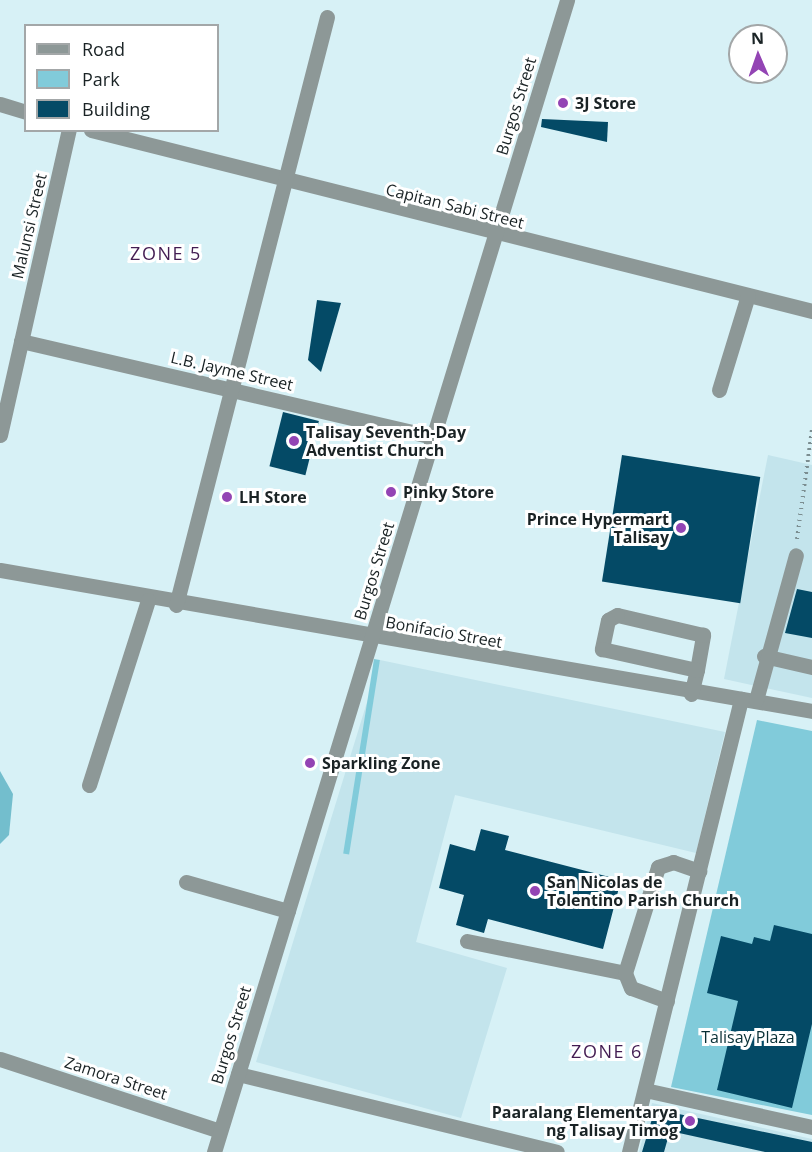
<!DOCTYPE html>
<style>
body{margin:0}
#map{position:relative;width:812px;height:1152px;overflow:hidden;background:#d7f1f6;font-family:"Open Sans",sans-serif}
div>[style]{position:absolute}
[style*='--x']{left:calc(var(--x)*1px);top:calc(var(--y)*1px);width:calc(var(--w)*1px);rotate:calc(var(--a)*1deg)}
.built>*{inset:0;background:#c3e4ec}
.green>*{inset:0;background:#81cbda;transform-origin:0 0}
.forest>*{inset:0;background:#73becd}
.building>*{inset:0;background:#044a66;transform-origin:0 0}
.path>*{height:4px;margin-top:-2px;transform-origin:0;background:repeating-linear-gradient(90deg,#7b8d90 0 1.5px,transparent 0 6px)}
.minor>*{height:15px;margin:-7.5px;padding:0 7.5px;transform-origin:7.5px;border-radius:7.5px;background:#8d9897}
.dots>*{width:16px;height:16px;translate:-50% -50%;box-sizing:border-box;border:3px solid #fff;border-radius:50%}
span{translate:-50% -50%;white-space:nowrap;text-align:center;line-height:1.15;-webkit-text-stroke:6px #fff;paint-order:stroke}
.poi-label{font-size:16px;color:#1a2325;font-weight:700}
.left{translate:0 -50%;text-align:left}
.right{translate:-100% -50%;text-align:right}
.street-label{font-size:16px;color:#1a2325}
.park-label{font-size:16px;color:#082f35}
.neighbourhood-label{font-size:18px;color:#421c52;letter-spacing:1.5px}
.legend{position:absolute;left:24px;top:24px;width:195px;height:108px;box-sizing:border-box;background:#fff;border:2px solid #a3a7a8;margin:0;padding:8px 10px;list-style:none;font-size:18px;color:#1a2325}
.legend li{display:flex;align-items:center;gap:12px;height:30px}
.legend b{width:30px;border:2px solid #a3a7a8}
.north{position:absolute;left:728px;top:24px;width:60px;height:60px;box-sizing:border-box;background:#fff;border:2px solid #a3a7a8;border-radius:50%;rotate:358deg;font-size:16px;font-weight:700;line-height:24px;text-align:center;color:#1a2325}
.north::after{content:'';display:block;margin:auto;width:21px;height:27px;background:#9344b4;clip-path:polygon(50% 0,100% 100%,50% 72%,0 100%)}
</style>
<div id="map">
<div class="built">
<div style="clip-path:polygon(768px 455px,812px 465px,812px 698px,724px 679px)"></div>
<div style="clip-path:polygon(380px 660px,725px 732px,696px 853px,455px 795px,416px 942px,507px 968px,461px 1118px,256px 1062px)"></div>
<div style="clip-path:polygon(652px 1103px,812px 1139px,812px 1152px,639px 1152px)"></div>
</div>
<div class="green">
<div style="left:374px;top:659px;width:6px;height:197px;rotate:9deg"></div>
<div style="clip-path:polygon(757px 720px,812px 731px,812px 1115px,671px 1087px)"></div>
</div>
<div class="forest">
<div style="clip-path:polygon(0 771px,13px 794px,9px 835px,0 844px)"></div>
</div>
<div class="building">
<div style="clip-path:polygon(542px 119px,608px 122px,607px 142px,541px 127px)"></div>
<div style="clip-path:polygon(317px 300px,341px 303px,321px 372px,308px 360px)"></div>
<div style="left:283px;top:412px;width:37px;height:56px;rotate:14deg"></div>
<div style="left:622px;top:455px;width:140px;height:128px;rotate:9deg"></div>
<div style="clip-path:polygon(797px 589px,812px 592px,812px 638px,785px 633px)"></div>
<div style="clip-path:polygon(481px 829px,509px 836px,505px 850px,621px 880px,603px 949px,488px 919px,484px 933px,456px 925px,464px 895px,439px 888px,450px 844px,475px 851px)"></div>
<div style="clip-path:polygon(774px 925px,812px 934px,812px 1024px,792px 1108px,717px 1090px,738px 1001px,707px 993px,721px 936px,752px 944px,754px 937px,770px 941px)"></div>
<div style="clip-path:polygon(655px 1109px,812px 1142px,812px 1152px,765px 1152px,670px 1131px,664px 1152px,642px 1152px)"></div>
</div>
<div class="path">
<div style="--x:797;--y:539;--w:110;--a:-82.2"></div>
</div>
<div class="minor">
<div style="--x:0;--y:104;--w:27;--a:17"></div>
<div style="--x:91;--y:130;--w:743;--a:14.09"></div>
<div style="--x:21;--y:341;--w:423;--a:13.1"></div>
<div style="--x:719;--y:390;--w:99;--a:-73"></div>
<div style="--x:0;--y:435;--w:313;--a:-77.3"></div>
<div style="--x:0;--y:570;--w:824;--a:9.85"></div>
<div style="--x:176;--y:605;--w:607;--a:-75.6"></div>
<div style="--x:764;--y:656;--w:49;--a:12.9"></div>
<div style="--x:691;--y:694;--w:25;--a:-76"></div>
<div style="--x:697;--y:670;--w:36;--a:-80"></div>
<div style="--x:703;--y:635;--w:88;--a:-166.9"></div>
<div style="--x:617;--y:615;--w:10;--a:151"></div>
<div style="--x:608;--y:620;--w:30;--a:102"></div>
<div style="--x:602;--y:649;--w:97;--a:12.5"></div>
<div style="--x:756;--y:700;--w:150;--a:-74.6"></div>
<div style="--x:89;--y:785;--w:194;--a:-72.3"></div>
<div style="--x:186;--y:882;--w:106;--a:15.9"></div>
<div style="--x:467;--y:941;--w:161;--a:11.4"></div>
<div style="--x:667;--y:1001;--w:38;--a:-160"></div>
<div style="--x:631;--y:988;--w:16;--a:-112"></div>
<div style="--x:625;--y:973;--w:111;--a:-72.7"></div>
<div style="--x:658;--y:867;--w:16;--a:-18"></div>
<div style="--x:673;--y:862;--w:28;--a:19"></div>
<div style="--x:0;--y:1059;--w:231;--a:18.1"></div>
<div style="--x:238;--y:1074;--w:328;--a:13.7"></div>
<div style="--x:645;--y:1090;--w:171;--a:12.5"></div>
<div style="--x:214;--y:1152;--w:1205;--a:-72.96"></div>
<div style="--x:629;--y:1152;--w:467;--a:-76.1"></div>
</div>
<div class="dots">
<div style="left:563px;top:103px;background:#9344b4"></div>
<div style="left:294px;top:441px;background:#9344b4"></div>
<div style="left:391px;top:492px;background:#9344b4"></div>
<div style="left:227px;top:497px;background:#9344b4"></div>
<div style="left:681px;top:528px;background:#9344b4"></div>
<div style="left:310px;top:763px;background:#9344b4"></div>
<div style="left:535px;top:891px;background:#9344b4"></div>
<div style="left:690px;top:1121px;background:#9344b4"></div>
</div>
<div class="poi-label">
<span class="left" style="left:575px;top:103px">3J Store</span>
<span class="left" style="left:306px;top:441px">Talisay Seventh-Day<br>Adventist Church</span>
<span class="left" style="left:403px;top:492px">Pinky Store</span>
<span class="left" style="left:239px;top:497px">LH Store</span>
<span class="right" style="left:669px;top:528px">Prince Hypermart<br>Talisay</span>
<span class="left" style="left:322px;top:763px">Sparkling Zone</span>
<span class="left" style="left:547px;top:891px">San Nicolas de<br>Tolentino Parish Church</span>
<span class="right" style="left:678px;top:1121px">Paaralang Elementarya<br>ng Talisay Timog</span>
</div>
<div class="street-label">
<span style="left:516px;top:106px;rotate:-73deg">Burgos Street</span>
<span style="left:455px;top:206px;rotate:14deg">Capitan Sabi Street</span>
<span style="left:29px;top:226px;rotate:-77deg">Malunsi Street</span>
<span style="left:232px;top:371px;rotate:13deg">L.B. Jayme Street</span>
<span style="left:374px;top:571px;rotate:-73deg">Burgos Street</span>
<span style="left:444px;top:632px;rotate:10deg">Bonifacio Street</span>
<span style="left:231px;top:1035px;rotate:-73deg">Burgos Street</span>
<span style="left:116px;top:1078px;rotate:18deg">Zamora Street</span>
</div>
<div class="park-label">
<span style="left:748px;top:1037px">Talisay Plaza</span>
</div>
<div class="neighbourhood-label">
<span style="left:166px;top:253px">ZONE 5</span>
<span style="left:607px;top:1051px">ZONE 6</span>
</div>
<ul class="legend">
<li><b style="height:8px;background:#8d9897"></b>Road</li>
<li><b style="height:16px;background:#81cbda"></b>Park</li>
<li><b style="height:16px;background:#044a66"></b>Building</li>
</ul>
<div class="north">N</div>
</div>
